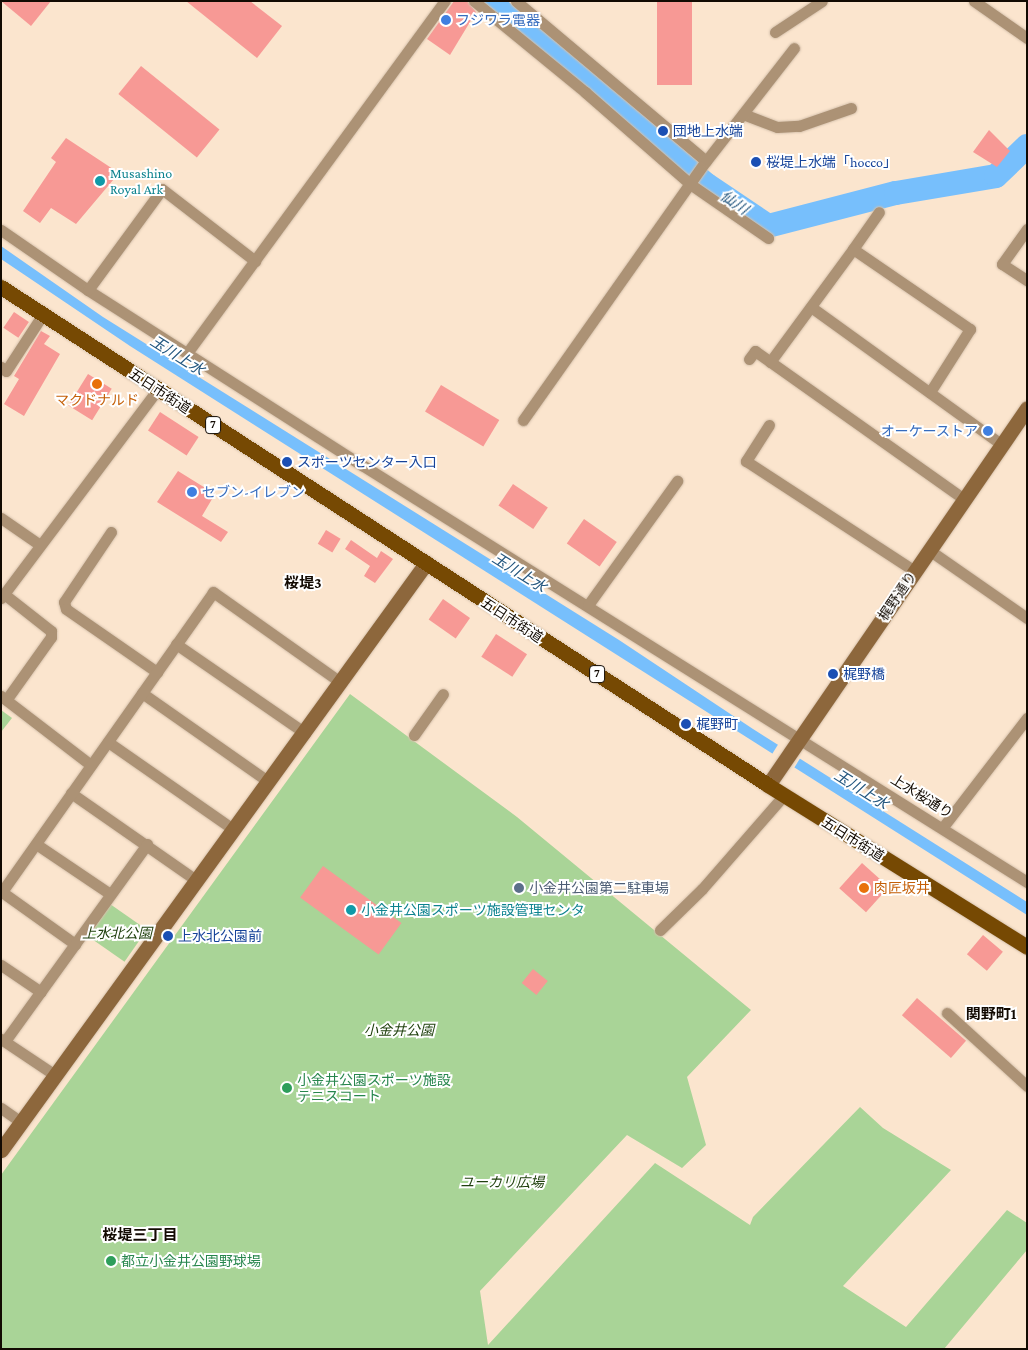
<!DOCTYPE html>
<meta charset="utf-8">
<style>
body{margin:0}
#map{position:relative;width:1028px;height:1350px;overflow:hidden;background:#fbe5ce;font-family:"Crimson Pro","Noto Sans JP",serif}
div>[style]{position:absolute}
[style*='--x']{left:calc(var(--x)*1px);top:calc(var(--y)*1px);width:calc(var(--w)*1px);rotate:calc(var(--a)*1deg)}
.green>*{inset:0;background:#a9d497;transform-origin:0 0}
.water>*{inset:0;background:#77bffc}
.pier>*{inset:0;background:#fbe5ce;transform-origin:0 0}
.river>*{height:24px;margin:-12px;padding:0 12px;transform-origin:12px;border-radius:12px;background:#77bffc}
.building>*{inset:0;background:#f79995;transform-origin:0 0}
.roads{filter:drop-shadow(0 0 1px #d6c2ad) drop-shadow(0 0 1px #d6c2ad)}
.street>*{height:11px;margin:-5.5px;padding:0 5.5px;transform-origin:5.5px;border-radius:5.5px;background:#ac9275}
.secondary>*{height:15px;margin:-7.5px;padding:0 7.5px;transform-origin:7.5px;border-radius:7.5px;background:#8d673c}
.primary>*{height:15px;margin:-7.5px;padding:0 7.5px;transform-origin:7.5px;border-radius:7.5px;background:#764903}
.dots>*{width:14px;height:14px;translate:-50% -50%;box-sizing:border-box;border:2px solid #fff;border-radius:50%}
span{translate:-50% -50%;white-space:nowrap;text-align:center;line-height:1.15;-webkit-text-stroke:4px #fff;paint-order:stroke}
.shield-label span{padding:1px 4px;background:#fff;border:1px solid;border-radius:4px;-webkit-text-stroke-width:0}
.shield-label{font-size:12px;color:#120a02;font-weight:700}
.shop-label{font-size:14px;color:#366cbe}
.left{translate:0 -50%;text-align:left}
.right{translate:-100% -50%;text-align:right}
.transit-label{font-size:14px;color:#164399}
.culture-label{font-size:14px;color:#0d838f}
.street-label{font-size:14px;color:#120a02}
.food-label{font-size:14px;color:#c56008}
.service-label{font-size:14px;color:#4e5e75}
.park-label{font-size:14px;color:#20410e;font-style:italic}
.leisure-label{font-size:14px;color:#27864d}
.water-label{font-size:15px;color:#23567e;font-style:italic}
.neighbourhood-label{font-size:15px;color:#120a02;font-weight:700}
.frame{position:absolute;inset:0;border:2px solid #120a02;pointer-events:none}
</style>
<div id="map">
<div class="green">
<div style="clip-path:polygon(350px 694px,517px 817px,751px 1010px,687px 1077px,706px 1145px,682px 1168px,627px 1135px,480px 1291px,488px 1345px,655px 1163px,750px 1225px,753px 1217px,860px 1107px,883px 1128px,951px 1170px,843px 1286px,906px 1327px,1007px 1210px,1027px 1223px,1027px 1250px,944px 1349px,1px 1349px,1px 1175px)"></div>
<div style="clip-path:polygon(1px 710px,12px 718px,1px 732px)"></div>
<div style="left:110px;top:904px;width:45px;height:39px;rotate:35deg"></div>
</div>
<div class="water">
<div style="clip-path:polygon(1px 246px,103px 317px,619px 640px,753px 729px,1027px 902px,1027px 915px,130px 346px,1px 259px)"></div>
</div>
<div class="pier">
<div style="left:779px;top:743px;width:26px;height:17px;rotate:32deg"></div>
</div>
<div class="river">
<div style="--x:489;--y:1;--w:285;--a:40.2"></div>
<div style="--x:707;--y:185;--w:73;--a:33.9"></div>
<div style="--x:768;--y:226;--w:132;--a:-14.5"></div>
<div style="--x:896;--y:193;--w:101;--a:-9.6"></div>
<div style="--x:996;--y:176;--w:43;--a:-44.1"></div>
</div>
<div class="building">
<div style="clip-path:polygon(1px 1px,51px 1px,31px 26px)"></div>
<div style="clip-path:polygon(186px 1px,250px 1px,282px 26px,257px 58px)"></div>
<div style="clip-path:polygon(454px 1px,467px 1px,476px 12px,450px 55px,427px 39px)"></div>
<div style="left:657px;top:1px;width:35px;height:84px"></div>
<div style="left:141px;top:66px;width:101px;height:36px;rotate:39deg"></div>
<div style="clip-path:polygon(989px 130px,1010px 151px,997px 167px,973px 152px)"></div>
<div style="clip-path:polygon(66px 138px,119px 173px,76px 224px,51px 208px,40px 223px,23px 211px,56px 162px,51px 158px)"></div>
<div style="left:14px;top:312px;width:18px;height:19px;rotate:34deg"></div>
<div style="clip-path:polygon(41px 331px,50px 336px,44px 344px,60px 354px,24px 416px,4px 404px,19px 379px,14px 376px)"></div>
<div style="left:88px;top:374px;width:28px;height:37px;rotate:32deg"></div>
<div style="left:441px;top:385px;width:68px;height:31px;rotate:31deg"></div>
<div style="left:160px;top:412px;width:46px;height:22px;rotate:33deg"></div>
<div style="clip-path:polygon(178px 471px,215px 494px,202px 516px,228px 532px,221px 542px,157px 502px)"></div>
<div style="left:513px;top:484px;width:42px;height:26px;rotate:34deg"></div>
<div style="left:584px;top:519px;width:40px;height:30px;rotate:35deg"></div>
<div style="left:326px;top:530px;width:17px;height:16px;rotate:31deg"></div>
<div style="clip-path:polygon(351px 540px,377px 558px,381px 551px,393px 559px,375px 583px,364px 576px,370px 566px,345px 549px)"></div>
<div style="left:443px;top:599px;width:33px;height:25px;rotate:35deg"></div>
<div style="left:496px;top:634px;width:37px;height:27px;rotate:33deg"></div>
<div style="left:862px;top:863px;width:36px;height:34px;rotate:42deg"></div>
<div style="left:323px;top:866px;width:97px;height:39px;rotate:36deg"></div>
<div style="left:983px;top:935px;width:26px;height:25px;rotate:40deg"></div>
<div style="left:533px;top:969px;width:19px;height:18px;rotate:39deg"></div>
<div style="left:917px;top:998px;width:65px;height:23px;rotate:41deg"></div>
</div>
<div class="roads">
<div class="street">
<div style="--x:474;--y:1;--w:144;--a:39.3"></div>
<div style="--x:585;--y:92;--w:140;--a:41.2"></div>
<div style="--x:690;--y:184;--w:95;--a:34.7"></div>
<div style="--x:516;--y:1;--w:248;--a:40.1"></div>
<div style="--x:974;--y:1;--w:65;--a:34.9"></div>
<div style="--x:775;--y:32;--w:56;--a:-33.4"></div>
<div style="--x:743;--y:114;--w:36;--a:21"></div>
<div style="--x:777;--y:127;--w:22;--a:-3"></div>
<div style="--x:799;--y:126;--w:55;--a:-19.1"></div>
<div style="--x:1027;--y:229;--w:43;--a:125.5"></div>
<div style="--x:1002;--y:264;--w:30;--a:33"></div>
<div style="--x:1;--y:230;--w:106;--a:34.6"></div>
<div style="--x:88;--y:290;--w:325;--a:32.6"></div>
<div style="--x:362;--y:465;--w:785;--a:32.09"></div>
<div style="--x:853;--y:249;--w:45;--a:-54.9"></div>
<div style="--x:88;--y:290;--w:125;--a:-53.8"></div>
<div style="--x:162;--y:189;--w:118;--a:37.7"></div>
<div style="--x:811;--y:307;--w:234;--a:35.8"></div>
<div style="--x:187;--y:353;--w:436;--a:-53.8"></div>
<div style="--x:749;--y:359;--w:10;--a:-53"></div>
<div style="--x:755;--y:351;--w:256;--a:35.3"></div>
<div style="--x:770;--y:362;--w:140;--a:-53.7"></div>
<div style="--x:853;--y:249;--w:142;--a:34.4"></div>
<div style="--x:970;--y:329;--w:75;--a:122.4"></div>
<div style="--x:1;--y:367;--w:6;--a:39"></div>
<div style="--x:6;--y:371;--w:68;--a:-57"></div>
<div style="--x:523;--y:420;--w:317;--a:-54.8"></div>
<div style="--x:706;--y:161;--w:143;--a:-52.1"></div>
<div style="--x:769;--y:425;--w:43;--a:122.6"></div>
<div style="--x:746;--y:461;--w:202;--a:33.1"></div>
<div style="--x:1;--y:518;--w:47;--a:34.7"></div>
<div style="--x:111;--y:532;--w:84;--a:123.9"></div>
<div style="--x:64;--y:602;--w:7;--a:74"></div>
<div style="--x:66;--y:609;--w:111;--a:34.7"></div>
<div style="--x:929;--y:550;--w:119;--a:34.8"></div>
<div style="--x:4;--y:594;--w:60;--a:38.2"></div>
<div style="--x:51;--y:631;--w:6;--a:90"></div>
<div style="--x:51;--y:637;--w:77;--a:125.5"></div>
<div style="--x:1;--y:598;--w:261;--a:-53.1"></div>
<div style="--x:588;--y:605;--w:153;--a:-54.3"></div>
<div style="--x:176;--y:644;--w:157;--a:34.6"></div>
<div style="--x:142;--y:693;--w:155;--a:35"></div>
<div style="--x:1;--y:696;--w:113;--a:37.5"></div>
<div style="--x:414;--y:735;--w:50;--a:-54.7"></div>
<div style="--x:108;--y:742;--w:154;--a:34.9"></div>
<div style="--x:71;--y:793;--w:154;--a:34.9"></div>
<div style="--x:943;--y:827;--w:138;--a:-52.4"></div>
<div style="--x:36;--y:844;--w:89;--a:34"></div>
<div style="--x:2;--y:892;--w:90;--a:35.5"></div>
<div style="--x:1;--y:893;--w:368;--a:-54.8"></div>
<div style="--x:213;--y:592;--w:156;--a:35.3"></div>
<div style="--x:660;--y:930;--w:59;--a:-44.3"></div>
<div style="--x:702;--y:889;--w:125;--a:-48.9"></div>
<div style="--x:1;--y:965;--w:48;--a:34"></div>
<div style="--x:947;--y:1013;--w:108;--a:42.4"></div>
<div style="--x:1;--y:1039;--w:65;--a:33.7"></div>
<div style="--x:5;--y:1041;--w:243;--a:-54.2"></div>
<div style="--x:1;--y:1108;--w:24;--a:35"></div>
</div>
<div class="secondary">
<div style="--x:768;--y:785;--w:457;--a:-55.5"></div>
<div style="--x:1;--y:1150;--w:725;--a:-54.09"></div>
</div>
<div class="primary">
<div style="--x:1;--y:287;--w:914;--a:32.99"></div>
<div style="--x:768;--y:785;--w:305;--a:32"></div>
</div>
</div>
<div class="dots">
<div style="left:446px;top:20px;background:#3f7fe0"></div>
<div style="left:663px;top:131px;background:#1a4fb4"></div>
<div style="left:756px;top:162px;background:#1a4fb4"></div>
<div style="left:100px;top:181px;background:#0f9aa8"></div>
<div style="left:97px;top:384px;background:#e8710a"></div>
<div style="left:988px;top:431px;background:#3f7fe0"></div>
<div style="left:287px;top:462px;background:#1a4fb4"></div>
<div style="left:192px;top:492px;background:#3f7fe0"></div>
<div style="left:833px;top:674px;background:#1a4fb4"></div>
<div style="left:686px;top:724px;background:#1a4fb4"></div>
<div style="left:519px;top:888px;background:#5c6f8a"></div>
<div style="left:864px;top:888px;background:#e8710a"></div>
<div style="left:351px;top:910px;background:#0f9aa8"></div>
<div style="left:168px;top:936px;background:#1a4fb4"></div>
<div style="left:287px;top:1088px;background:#2e9e5b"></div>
<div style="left:111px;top:1261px;background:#2e9e5b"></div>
</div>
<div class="shield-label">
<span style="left:213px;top:425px">7</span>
<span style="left:597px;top:674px">7</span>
</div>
<div class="shop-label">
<span class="left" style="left:456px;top:20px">フジワラ電器</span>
<span class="right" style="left:978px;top:431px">オーケーストア</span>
<span class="left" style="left:202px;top:492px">セブン-イレブン</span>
</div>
<div class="transit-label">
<span class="left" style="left:673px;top:131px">団地上水端</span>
<span class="left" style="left:766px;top:162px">桜堤上水端「hocco」</span>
<span class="left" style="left:297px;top:462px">スポーツセンター入口</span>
<span class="left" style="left:843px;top:674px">梶野橋</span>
<span class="left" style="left:696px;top:724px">梶野町</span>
<span class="left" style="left:178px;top:936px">上水北公園前</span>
</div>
<div class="culture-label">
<span class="left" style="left:110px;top:181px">Musashino<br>Royal Ark</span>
<span class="left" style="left:361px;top:910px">小金井公園スポーツ施設管理センタ</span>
</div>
<div class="street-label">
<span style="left:160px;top:391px;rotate:33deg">五日市街道</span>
<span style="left:897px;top:596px;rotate:-56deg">梶野通り</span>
<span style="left:512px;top:620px;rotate:33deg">五日市街道</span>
<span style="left:922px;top:796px;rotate:32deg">上水桜通り</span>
<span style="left:853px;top:839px;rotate:32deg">五日市街道</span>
</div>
<div class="food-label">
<span style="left:97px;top:400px">マクドナルド</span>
<span class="left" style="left:874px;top:888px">肉匠坂井</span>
</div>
<div class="service-label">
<span class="left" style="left:529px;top:888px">小金井公園第二駐車場</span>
</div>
<div class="park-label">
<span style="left:117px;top:933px">上水北公園</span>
<span style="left:399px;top:1030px">小金井公園</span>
<span style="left:502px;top:1182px">ユーカリ広場</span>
</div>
<div class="leisure-label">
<span class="left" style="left:297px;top:1088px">小金井公園スポーツ施設<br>テニスコート</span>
<span class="left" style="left:121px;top:1261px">都立小金井公園野球場</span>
</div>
<div class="water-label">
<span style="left:734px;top:203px;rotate:34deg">仙川</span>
<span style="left:177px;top:356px;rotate:32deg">玉川上水</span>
<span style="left:519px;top:573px;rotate:32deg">玉川上水</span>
<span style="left:861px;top:790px;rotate:32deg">玉川上水</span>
</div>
<div class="neighbourhood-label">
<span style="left:303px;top:584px">桜堤3</span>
<span style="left:991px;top:1015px">関野町1</span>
<span style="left:140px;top:1236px">桜堤三丁目</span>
</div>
<div class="frame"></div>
</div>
